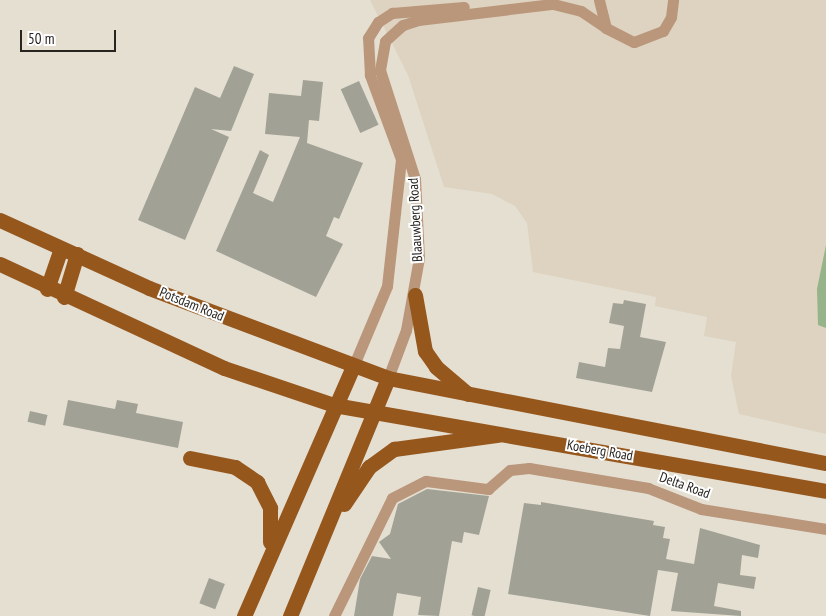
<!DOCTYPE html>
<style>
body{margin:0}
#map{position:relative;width:826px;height:616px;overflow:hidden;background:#e5dfd2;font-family:"PT Sans Narrow",sans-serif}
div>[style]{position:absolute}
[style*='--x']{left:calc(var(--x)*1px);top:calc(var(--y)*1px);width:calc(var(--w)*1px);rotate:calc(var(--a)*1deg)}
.built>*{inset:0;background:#ddd3c0}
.water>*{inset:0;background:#97b389}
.building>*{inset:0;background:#a1a295;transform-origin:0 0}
.street>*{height:11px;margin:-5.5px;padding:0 5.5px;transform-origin:5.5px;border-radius:5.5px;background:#ba967b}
.primary>*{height:15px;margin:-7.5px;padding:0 7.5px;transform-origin:7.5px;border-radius:7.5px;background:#96571d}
span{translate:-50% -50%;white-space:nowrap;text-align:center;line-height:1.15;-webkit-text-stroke:4px #fff;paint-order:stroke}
.street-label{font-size:14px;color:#282521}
.scale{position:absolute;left:20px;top:30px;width:96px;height:22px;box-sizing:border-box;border:2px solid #282521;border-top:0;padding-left:6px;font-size:15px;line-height:18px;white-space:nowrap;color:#282521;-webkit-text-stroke:4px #fff;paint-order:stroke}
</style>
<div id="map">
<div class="built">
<div style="clip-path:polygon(370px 0,826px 0,826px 434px,739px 414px,731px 376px,736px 342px,704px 336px,707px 317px,655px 306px,656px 297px,533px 272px,527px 223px,515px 206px,492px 194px,444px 187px,408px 75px)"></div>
</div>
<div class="water">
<div style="clip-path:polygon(826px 245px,826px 328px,818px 325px,817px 289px)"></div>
</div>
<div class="building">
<div style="clip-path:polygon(234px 66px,254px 74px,231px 131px,211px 129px,229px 137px,185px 240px,138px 220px,195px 87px,220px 98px)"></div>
<div style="clip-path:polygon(303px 80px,323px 82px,319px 121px,309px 120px,307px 143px,363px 163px,339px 219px,334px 217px,326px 236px,343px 244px,316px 297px,216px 251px,260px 150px,269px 155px,253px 193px,273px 202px,300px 137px,265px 134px,269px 93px,301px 96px)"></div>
<div style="left:359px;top:81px;width:48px;height:20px;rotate:66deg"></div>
<div style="clip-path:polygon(624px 300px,646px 304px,640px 337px,666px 342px,652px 392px,576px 378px,579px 362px,605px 367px,608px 348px,620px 349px,624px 326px,609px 323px,613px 303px,623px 304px)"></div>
<div style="clip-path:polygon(68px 400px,115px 409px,117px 400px,138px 404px,136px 413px,183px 422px,178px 448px,63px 425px)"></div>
<div style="left:30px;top:411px;width:18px;height:11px;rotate:13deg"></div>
<div style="clip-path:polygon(427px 489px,489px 496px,479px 535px,464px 532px,462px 543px,452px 541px,439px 616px,418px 615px,421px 597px,397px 593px,393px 616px,354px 616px,360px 579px,372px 556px,391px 559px,379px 542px,390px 534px,398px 504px)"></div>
<div style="clip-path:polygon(541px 502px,654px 521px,653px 525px,665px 527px,663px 538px,670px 539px,666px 559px,694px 564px,700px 528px,760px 545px,758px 558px,742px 555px,740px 575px,756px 577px,754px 589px,718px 583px,714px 606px,741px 611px,741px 616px,671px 611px,678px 573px,658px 570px,650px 616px,508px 594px,524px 503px,541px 505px)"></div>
<div style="left:209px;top:578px;width:17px;height:27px;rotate:21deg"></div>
<div style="left:478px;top:587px;width:13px;height:29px;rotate:13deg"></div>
</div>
<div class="street">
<div style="--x:599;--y:0;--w:29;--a:76"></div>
<div style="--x:606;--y:28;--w:31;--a:27"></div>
<div style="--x:634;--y:42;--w:31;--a:-21"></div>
<div style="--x:663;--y:31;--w:16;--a:-60"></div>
<div style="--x:671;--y:17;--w:17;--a:-83"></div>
<div style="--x:353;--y:367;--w:88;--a:-67.2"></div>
<div style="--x:387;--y:286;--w:128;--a:-83.7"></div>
<div style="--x:401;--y:159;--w:90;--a:-110.3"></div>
<div style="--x:370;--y:75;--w:37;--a:-93"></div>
<div style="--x:368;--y:38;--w:19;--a:-58"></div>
<div style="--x:378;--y:22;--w:17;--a:-33"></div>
<div style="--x:392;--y:13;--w:72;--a:-4.8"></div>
<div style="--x:388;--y:378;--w:51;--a:-69.4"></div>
<div style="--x:406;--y:330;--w:73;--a:-79.8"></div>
<div style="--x:419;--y:258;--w:79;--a:-92.9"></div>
<div style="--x:415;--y:179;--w:114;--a:-107.8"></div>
<div style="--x:380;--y:70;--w:29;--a:-80"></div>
<div style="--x:385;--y:41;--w:24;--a:-42"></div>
<div style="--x:403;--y:25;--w:16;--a:-18"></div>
<div style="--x:418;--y:20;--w:136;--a:-6.8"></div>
<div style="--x:553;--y:4;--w:29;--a:14"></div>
<div style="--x:581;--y:11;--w:30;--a:34"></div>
<div style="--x:334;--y:616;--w:131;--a:-63.8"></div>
<div style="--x:392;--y:498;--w:38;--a:-27"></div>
<div style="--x:426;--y:481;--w:63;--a:7.4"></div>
<div style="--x:488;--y:489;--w:29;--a:-41"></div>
<div style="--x:510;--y:470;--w:19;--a:-6"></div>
<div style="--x:529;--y:468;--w:121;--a:9.5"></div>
<div style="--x:648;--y:488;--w:57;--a:21.6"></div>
<div style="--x:701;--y:509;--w:127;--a:9.1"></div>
</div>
<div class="primary">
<div style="--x:0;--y:220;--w:164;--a:24.5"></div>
<div style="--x:149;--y:288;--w:255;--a:20.6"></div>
<div style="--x:388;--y:378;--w:446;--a:11"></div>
<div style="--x:0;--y:264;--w:247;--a:24.9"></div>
<div style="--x:224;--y:368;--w:116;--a:18.6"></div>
<div style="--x:334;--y:405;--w:499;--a:9.9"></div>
<div style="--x:47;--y:289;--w:43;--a:-71.1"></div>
<div style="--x:415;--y:295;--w:57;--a:79.9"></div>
<div style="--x:425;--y:351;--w:19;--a:55"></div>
<div style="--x:436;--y:367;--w:42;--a:40.2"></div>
<div style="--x:64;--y:297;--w:45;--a:-73.2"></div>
<div style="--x:190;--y:458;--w:46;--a:11.3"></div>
<div style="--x:235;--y:467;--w:27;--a:34"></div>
<div style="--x:257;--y:482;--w:29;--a:63"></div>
<div style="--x:270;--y:508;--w:34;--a:90"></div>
<div style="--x:344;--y:504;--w:45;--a:-56"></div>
<div style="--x:369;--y:467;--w:31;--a:-36"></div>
<div style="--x:394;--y:449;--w:105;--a:-7.7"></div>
<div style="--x:244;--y:616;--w:272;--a:-66.4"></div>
<div style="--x:290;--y:616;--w:257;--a:-67.6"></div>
</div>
<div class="street-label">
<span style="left:415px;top:220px;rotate:-93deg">Blaauwberg Road</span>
<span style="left:192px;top:304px;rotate:22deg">Potsdam Road</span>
<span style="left:600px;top:450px;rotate:10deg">Koeberg Road</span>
<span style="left:685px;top:485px;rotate:20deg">Delta Road</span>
</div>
<div class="scale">50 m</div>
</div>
